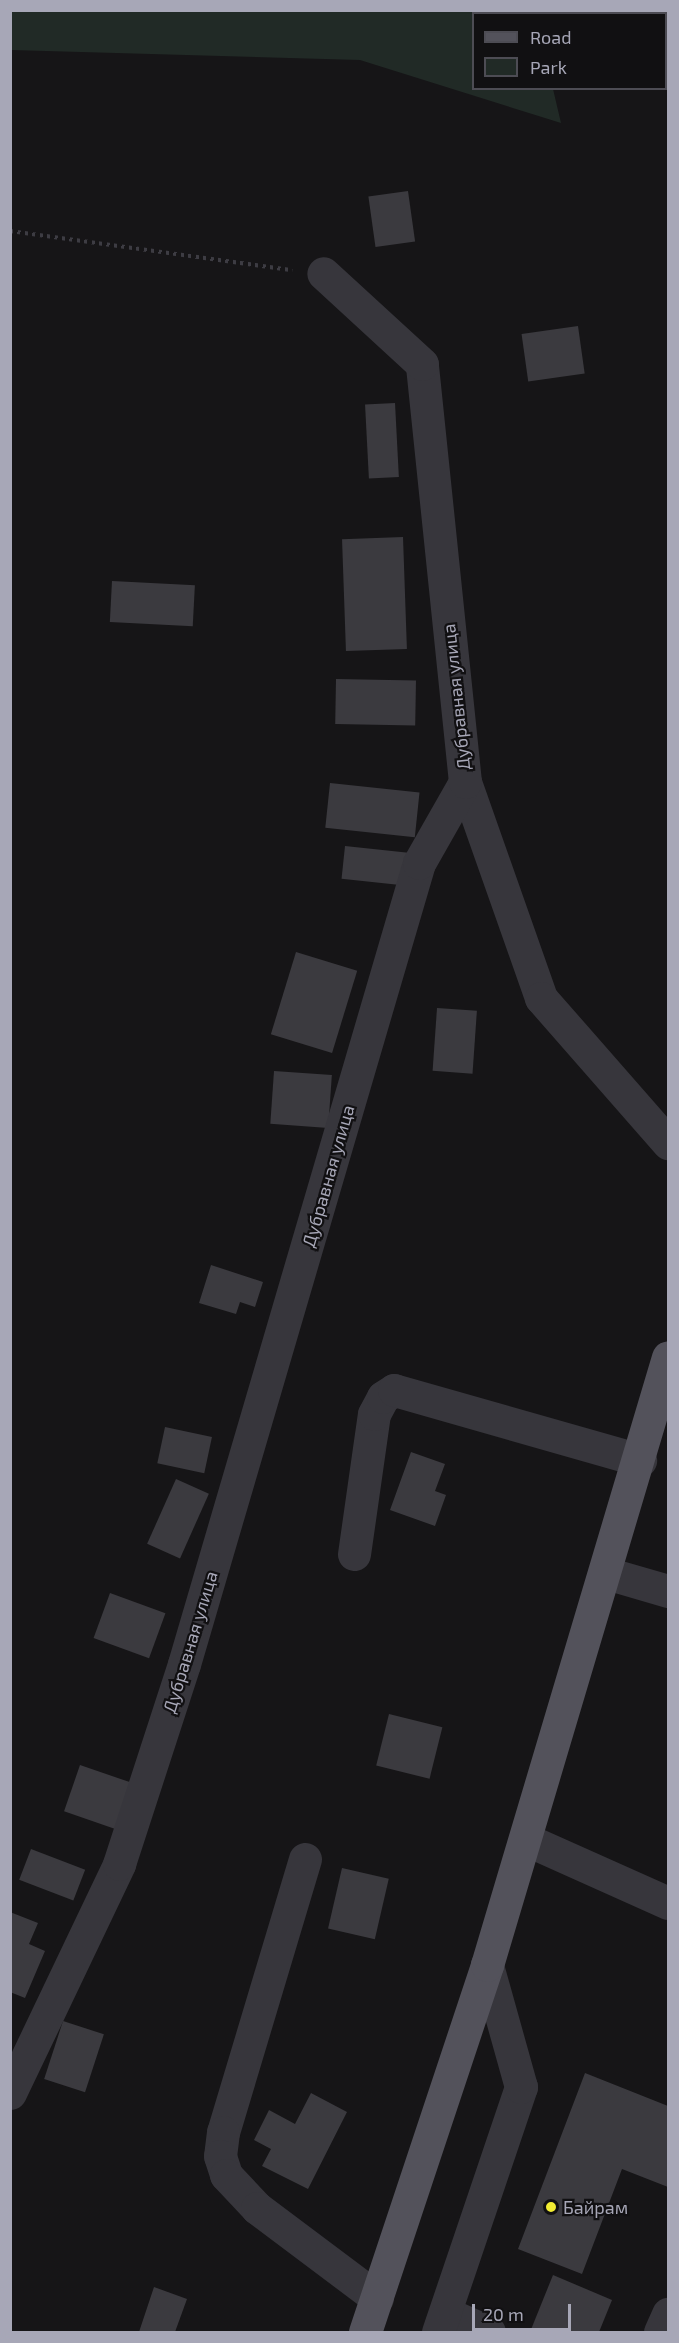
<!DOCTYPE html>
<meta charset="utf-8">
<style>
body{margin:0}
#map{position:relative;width:679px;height:2343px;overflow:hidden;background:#161517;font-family:"Exo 2",sans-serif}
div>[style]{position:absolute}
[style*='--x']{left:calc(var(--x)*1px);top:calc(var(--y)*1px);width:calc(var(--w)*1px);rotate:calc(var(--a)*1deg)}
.green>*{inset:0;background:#212a26}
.building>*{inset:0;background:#3b3a3f;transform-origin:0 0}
.path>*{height:4px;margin-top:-2px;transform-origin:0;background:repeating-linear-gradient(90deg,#3d3c43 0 3px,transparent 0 7.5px)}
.minor>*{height:33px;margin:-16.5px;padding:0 16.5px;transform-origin:16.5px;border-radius:16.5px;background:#37363c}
.major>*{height:33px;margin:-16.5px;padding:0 16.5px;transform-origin:16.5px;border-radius:16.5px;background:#53525b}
.dots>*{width:16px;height:16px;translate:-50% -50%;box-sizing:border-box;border:3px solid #111012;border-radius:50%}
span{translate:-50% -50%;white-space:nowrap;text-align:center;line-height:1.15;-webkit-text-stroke:4.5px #111012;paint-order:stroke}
.street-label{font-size:18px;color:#a7a7b7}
.poi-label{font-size:18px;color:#a7a7b7}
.left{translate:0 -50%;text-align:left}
.frame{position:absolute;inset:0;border:12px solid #a7a7b7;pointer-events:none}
.legend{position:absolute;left:472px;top:12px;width:195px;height:78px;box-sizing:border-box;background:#111012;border:2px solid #4d4c54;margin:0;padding:8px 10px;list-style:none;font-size:18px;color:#a7a7b7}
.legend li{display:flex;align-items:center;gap:12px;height:30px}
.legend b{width:30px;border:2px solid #4d4c54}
.scale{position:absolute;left:472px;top:2304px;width:99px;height:27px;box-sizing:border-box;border:3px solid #a7a7b7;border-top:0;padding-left:8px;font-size:18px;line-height:21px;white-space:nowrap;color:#a7a7b7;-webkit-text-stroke:4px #111012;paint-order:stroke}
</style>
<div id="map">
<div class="green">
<div style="clip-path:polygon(11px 10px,537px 11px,537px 13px,474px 14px,474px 88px,553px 89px,561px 123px,360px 60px,11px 50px)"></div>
</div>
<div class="building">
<div style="left:408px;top:191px;width:51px;height:40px;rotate:82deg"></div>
<div style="left:578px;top:326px;width:48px;height:57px;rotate:82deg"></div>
<div style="left:395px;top:403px;width:74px;height:30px;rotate:87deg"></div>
<div style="left:403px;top:537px;width:112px;height:61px;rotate:88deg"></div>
<div style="left:112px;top:581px;width:83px;height:41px;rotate:3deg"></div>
<div style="left:336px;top:679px;width:80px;height:45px;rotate:1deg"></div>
<div style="left:330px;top:783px;width:90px;height:45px;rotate:6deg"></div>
<div style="left:345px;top:846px;width:66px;height:33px;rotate:6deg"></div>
<div style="left:296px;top:952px;width:64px;height:86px;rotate:17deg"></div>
<div style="left:437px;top:1008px;width:40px;height:63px;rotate:4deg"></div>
<div style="left:274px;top:1071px;width:58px;height:53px;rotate:4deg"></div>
<div style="clip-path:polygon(211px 1265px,263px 1282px,255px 1307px,240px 1302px,236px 1314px,199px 1303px)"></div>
<div style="left:165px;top:1427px;width:48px;height:37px;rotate:12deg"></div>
<div style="clip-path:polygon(411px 1452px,445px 1464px,435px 1491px,446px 1495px,435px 1526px,390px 1510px)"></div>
<div style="left:176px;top:1479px;width:36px;height:71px;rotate:24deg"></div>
<div style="left:110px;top:1593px;width:59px;height:48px;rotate:20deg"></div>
<div style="left:389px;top:1714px;width:55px;height:53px;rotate:14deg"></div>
<div style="left:80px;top:1765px;width:61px;height:49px;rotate:19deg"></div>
<div style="left:31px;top:1849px;width:58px;height:33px;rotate:21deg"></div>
<div style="left:342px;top:1868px;width:48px;height:62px;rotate:13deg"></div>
<div style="clip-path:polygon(10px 1912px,38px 1923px,29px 1944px,45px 1951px,25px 1998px,10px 1992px)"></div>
<div style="left:63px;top:2021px;width:43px;height:61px;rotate:18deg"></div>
<div style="clip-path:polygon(585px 2073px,668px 2106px,668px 2187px,622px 2169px,582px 2274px,518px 2249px)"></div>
<div style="clip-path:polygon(311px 2093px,347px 2112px,308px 2189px,262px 2166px,271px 2149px,254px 2140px,269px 2110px,295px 2124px)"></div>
<div style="clip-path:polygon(553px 2275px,612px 2300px,599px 2332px,530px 2332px)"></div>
<div style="clip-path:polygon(154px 2287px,187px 2299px,175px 2332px,139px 2332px)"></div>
</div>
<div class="path">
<div style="--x:10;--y:231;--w:285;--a:7.9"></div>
</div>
<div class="minor">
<div style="--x:465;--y:782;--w:229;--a:70.6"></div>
<div style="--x:541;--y:998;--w:193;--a:48.8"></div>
<div style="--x:354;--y:1554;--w:141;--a:-81.9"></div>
<div style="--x:374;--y:1414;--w:19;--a:-62"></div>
<div style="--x:383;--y:1397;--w:13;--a:-32"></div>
<div style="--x:394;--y:1390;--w:256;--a:15.9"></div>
<div style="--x:606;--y:1573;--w:65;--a:16.2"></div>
<div style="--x:525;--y:1839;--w:157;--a:24.1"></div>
<div style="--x:305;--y:1859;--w:285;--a:106.7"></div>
<div style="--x:223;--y:2132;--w:24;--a:97"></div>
<div style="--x:220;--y:2156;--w:20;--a:72"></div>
<div style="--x:226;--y:2175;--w:45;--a:46.8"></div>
<div style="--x:257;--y:2208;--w:150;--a:36.9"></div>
<div style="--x:10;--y:2093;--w:254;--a:-64.5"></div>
<div style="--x:119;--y:1864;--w:210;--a:-72"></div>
<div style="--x:184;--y:1664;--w:835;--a:-73.65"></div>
<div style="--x:419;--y:863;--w:93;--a:-60.4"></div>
<div style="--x:465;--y:782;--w:420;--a:-95.9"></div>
<div style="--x:422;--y:364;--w:134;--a:-137.4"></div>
<div style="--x:445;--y:2313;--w:48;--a:23.4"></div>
<div style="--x:438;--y:2332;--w:259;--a:-71.3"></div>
<div style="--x:521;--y:2087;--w:127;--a:-105.6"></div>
<div style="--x:660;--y:2332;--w:20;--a:-66"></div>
</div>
<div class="major">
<div style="--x:666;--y:31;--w:13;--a:81"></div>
<div style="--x:365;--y:2332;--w:387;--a:-71.6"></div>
<div style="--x:487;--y:1965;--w:634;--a:-73.42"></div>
</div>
<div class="dots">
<div style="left:551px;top:2207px;background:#f2ec33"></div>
</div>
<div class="street-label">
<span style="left:456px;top:697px;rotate:-96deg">Дубравная улица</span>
<span style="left:328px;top:1176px;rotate:-74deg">Дубравная улица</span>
<span style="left:190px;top:1642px;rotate:-73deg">Дубравная улица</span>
</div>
<div class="poi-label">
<span class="left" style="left:563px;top:2207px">Байрам</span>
</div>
<div class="frame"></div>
<ul class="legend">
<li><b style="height:8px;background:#53525b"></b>Road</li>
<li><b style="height:16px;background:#212a26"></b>Park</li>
</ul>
<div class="scale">20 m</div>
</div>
